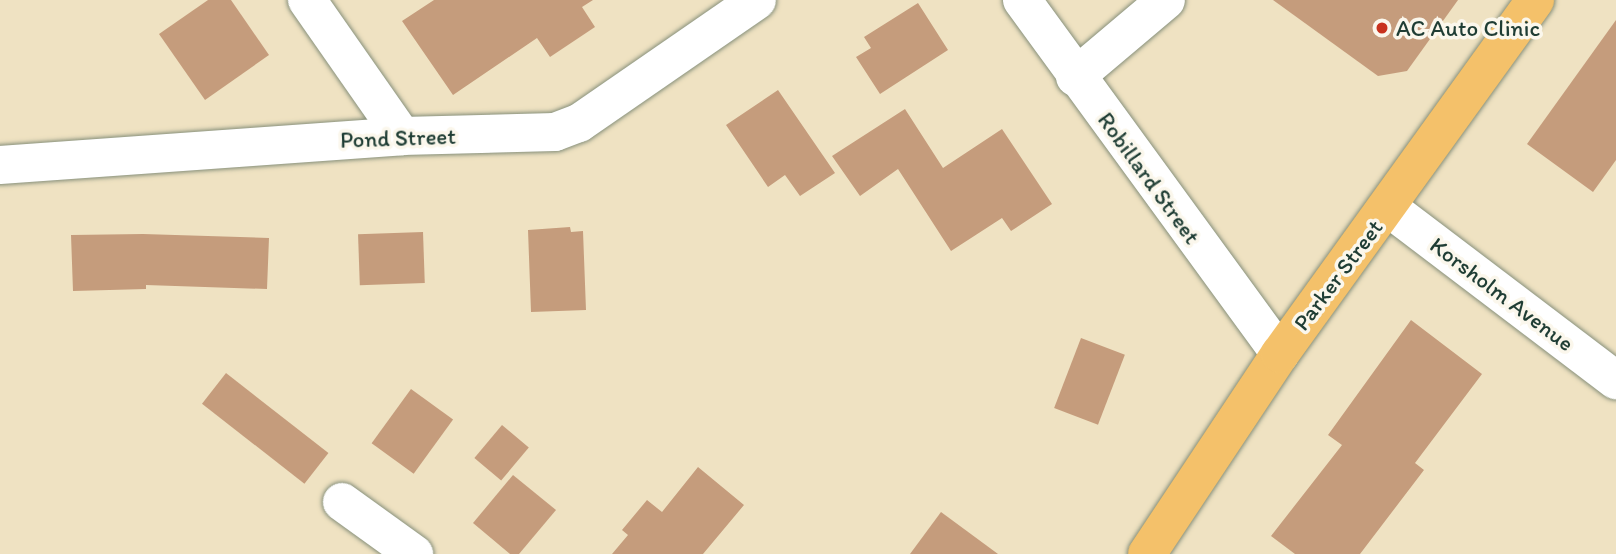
<!DOCTYPE html>
<style>
body{margin:0}
#map{position:relative;width:1616px;height:554px;overflow:hidden;background:#efe2c2;font-family:Itim,sans-serif}
div>[style]{position:absolute}
[style*='--x']{left:calc(var(--x)*1px);top:calc(var(--y)*1px);width:calc(var(--w)*1px);rotate:calc(var(--a)*1deg)}
.building>*{inset:0;background:#c59c7c;transform-origin:0 0}
.roads{filter:drop-shadow(0 0 2px #87907b) drop-shadow(0 0 2px #87907b)}
.minor>*{height:38px;margin:-19px;padding:0 19px;transform-origin:19px;border-radius:19px;background:#fff}
.major>*{height:38px;margin:-19px;padding:0 19px;transform-origin:19px;border-radius:19px;background:#f4c16a}
.dots>*{width:19px;height:19px;translate:-50% -50%;box-sizing:border-box;border:4px solid #fbf7ec;border-radius:50%}
span{translate:-50% -50%;white-space:nowrap;text-align:center;line-height:1.15;-webkit-text-stroke:7px #fbf7ec;paint-order:stroke}
.poi-label{font-size:23px;color:#1f3d34}
.left{translate:0 -50%;text-align:left}
.street-label{font-size:23px;color:#1f3d34}
</style>
<div id="map">
<div class="building">
<div style="clip-path:polygon(208px 0,231px 0,269px 55px,205px 100px,159px 34px)"></div>
<div style="clip-path:polygon(434px 0,593px 0,582px 7px,595px 27px,550px 57px,537px 38px,453px 95px,402px 21px)"></div>
<div style="clip-path:polygon(1273px 0,1458px 0,1407px 71px,1378px 76px)"></div>
<div style="clip-path:polygon(918px 3px,948px 50px,880px 94px,856px 57px,871px 48px,864px 37px)"></div>
<div style="clip-path:polygon(1616px 20px,1616px 160px,1593px 192px,1527px 144px)"></div>
<div style="clip-path:polygon(778px 90px,835px 173px,800px 196px,785px 175px,768px 187px,726px 125px)"></div>
<div style="clip-path:polygon(905px 109px,943px 168px,1002px 129px,1052px 204px,1011px 231px,1002px 218px,951px 251px,898px 169px,860px 196px,832px 156px)"></div>
<div style="clip-path:polygon(570px 227px,571px 232px,583px 231px,586px 310px,531px 312px,528px 230px)"></div>
<div style="left:423px;top:232px;width:51px;height:65px;rotate:88deg"></div>
<div style="clip-path:polygon(143px 234px,269px 238px,267px 289px,146px 285px,146px 289px,73px 291px,71px 235px)"></div>
<div style="clip-path:polygon(1411px 320px,1482px 374px,1415px 463px,1424px 470px,1360px 554px,1295px 554px,1271px 536px,1342px 445px,1328px 435px)"></div>
<div style="left:1081px;top:338px;width:47px;height:75px;rotate:21deg"></div>
<div style="left:226px;top:373px;width:130px;height:39px;rotate:38deg"></div>
<div style="left:411px;top:389px;width:52px;height:67px;rotate:36deg"></div>
<div style="left:502px;top:425px;width:35px;height:43px;rotate:40deg"></div>
<div style="clip-path:polygon(698px 467px,744px 505px,703px 554px,612px 554px,628px 535px,622px 530px,647px 500px,662px 512px)"></div>
<div style="clip-path:polygon(513px 475px,556px 510px,519px 554px,510px 554px,473px 523px)"></div>
<div style="clip-path:polygon(941px 512px,998px 554px,910px 554px)"></div>
</div>
<div class="roads">
<div class="minor">
<div style="--x:307;--y:0;--w:166;--a:55.1"></div>
<div style="--x:1022;--y:0;--w:438;--a:53.9"></div>
<div style="--x:1075;--y:77;--w:119;--a:-40.2"></div>
<div style="--x:0;--y:165;--w:403;--a:-4.1"></div>
<div style="--x:402;--y:136;--w:153;--a:-1.5"></div>
<div style="--x:555;--y:132;--w:26;--a:-21"></div>
<div style="--x:579;--y:123;--w:216;--a:-34.6"></div>
<div style="--x:1389;--y:208;--w:285;--a:37.2"></div>
<div style="--x:342;--y:502;--w:89;--a:35.8"></div>
</div>
<div class="major">
<div style="--x:1147;--y:554;--w:240;--a:-56.4"></div>
<div style="--x:1280;--y:354;--w:436;--a:-54.2"></div>
</div>
</div>
<div class="dots">
<div style="left:1382px;top:28px;background:#c8321e"></div>
</div>
<div class="poi-label">
<span class="left" style="left:1396px;top:28px">AC Auto Clinic</span>
</div>
<div class="street-label">
<span style="left:398px;top:138px;rotate:-2deg">Pond Street</span>
<span style="left:1149px;top:178px;rotate:54deg">Robillard Street</span>
<span style="left:1338px;top:275px;rotate:-53deg">Parker Street</span>
<span style="left:1502px;top:294px;rotate:37deg">Korsholm Avenue</span>
</div>
</div>
